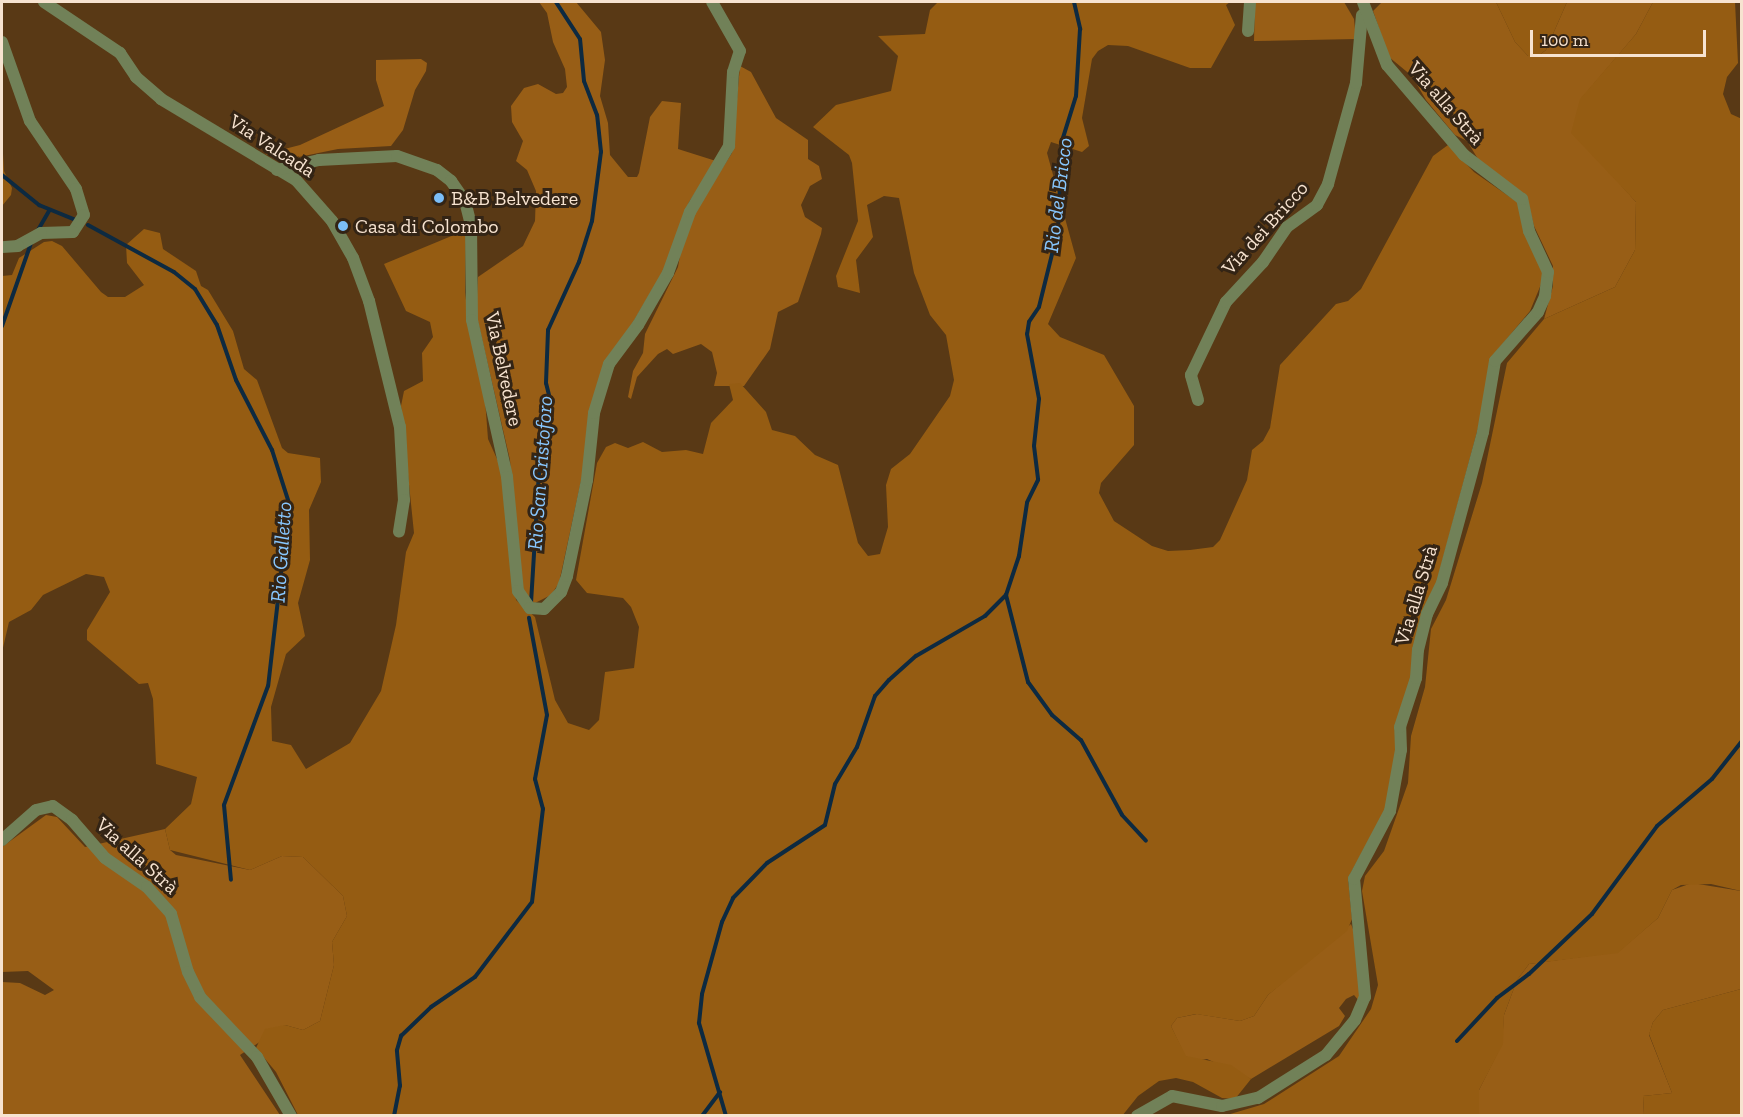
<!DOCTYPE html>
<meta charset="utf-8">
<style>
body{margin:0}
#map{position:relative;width:1743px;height:1117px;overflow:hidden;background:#593915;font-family:"Zilla Slab",serif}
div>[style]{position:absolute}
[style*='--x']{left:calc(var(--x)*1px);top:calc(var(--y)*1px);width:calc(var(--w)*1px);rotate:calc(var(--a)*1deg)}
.green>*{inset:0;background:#985e16}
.forest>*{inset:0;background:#955c12}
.stream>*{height:4px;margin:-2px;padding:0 2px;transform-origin:2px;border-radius:2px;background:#0d2a41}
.minor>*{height:12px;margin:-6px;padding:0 6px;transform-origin:6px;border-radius:6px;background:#718158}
.dots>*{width:16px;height:16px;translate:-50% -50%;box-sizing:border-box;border:3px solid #332415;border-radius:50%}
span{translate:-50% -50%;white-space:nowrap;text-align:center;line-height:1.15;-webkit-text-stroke:6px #332415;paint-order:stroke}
.street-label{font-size:20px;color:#f7e3d0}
.poi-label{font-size:20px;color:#f7e3d0}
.left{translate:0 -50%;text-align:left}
.water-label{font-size:21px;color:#88c7fe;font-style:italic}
.frame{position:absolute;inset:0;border:3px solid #f7e3d0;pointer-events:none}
.scale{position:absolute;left:1530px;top:30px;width:176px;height:27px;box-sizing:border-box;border:3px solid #f7e3d0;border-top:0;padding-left:8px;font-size:18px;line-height:21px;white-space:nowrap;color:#f7e3d0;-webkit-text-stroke:4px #332415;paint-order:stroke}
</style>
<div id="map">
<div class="green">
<div style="clip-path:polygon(539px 2px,576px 2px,601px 32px,605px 60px,600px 96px,608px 123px,610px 155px,628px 177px,637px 177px,639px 173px,650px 117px,662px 101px,681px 103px,678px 149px,716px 161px,689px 202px,669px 261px,629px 329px,608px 356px,559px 583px,551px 595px,535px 603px,526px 599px,518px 570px,510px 460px,476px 313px,478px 277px,523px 246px,535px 221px,536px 191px,527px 170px,516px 161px,523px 141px,512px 122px,511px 106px,524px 88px,538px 84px,556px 94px,563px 93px,567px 87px,565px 69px,553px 42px,547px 13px)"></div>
<div style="clip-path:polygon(1255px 2px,1344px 2px,1354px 19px,1356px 39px,1254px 41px)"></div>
<div style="clip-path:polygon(1382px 2px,1496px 2px,1515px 42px,1528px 56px,1538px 56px,1546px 50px,1567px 2px,1653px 2px,1636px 34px,1581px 99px,1610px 173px,1636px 202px,1635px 250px,1615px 287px,1544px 319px,1553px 286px,1553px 266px,1534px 226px,1527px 198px,1478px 159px,1467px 141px,1455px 135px,1426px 100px,1412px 76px,1389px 57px,1373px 11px)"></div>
<div style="clip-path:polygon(421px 59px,427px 63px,426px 71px,415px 90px,403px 130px,391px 146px,338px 149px,284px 160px,265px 154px,300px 145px,384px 106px,376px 80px,376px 60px)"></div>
<div style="clip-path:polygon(740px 66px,751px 72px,776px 118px,808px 140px,808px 159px,819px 166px,822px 179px,810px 186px,801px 205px,805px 217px,822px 228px,821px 234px,798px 302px,778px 312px,770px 349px,744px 386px,714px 386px,717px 373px,712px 352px,701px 344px,673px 354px,667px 349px,658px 354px,637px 377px,631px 399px,628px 397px,633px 371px,643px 353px,645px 334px,678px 267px,681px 250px,695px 211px,732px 153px)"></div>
<div style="clip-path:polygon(46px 815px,57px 817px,85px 847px,165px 829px,170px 850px,176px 855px,250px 870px,282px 856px,303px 857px,343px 896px,347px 916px,332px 942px,334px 965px,320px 1021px,303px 1030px,285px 1025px,240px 1055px,280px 1115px,2px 1115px,2px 982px,20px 983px,45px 995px,54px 990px,28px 971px,2px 972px,2px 847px)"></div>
<div style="clip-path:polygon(1692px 883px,1741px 891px,1741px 989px,1663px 1010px,1653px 1022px,1649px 1035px,1672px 1093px,1643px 1096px,1644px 1115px,1479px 1115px,1479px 1090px,1502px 1044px,1504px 1015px,1517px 980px,1529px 964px,1618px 952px,1658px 918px,1672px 890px)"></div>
<div style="clip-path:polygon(1351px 924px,1356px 937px,1360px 1002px,1354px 995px,1346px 999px,1339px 1008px,1345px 1016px,1339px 1026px,1251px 1079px,1207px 1059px,1195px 1061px,1185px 1056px,1171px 1026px,1177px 1018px,1197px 1014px,1240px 1021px,1254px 1016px,1268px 995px)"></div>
</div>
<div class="forest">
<div style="clip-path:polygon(938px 2px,1230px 2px,1226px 5px,1235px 25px,1211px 68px,1190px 68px,1128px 46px,1108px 45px,1098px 51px,1092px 59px,1082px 118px,1089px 146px,1082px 152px,1051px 142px,1047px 153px,1076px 258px,1048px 324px,1060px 337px,1104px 355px,1134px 406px,1134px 445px,1101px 483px,1099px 493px,1114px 521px,1152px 546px,1168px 551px,1190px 550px,1213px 547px,1220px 540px,1247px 480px,1252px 450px,1263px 441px,1270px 428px,1280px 365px,1336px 304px,1348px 301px,1361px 289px,1433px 156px,1448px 145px,1474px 172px,1517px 202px,1543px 273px,1542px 282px,1530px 311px,1490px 359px,1485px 402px,1411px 678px,1385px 810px,1348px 878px,1352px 919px,1347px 931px,1268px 995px,1254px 1016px,1240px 1021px,1196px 1014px,1177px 1018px,1171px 1026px,1186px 1056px,1231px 1065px,1251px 1079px,1235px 1099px,1222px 1098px,1193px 1082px,1176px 1078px,1159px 1081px,1138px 1096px,1122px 1116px,298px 1115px,276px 1072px,256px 1048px,265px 1029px,285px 1025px,303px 1030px,320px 1021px,334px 965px,332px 942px,347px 916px,343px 896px,303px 857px,282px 856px,250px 870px,170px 850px,165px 829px,191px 804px,197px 777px,156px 764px,153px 699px,148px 683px,139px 684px,87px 640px,87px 630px,110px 592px,104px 577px,86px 574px,43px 595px,31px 610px,9px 622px,2px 652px,2px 276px,12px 275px,19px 258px,44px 242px,52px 241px,62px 246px,101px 292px,108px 297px,125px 297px,144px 285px,127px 263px,126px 245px,144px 229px,160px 233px,163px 249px,196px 271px,201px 286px,208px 290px,233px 331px,244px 369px,257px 380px,282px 448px,288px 453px,320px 458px,321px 482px,309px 510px,310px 560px,298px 603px,305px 636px,286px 654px,271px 707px,272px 741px,291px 745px,306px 769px,350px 743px,381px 691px,396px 625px,406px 552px,414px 533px,401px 406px,404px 391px,423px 381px,422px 353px,433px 337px,430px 322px,406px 311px,384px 264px,466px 230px,465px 292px,469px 325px,484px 386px,488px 439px,502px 470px,516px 600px,535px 617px,555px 700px,568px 723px,589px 730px,599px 720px,605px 672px,634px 668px,639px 627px,631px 607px,623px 598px,587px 593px,576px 580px,597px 463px,606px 447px,615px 443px,628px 448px,643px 442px,662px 452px,686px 450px,703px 454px,711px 423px,733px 400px,729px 384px,740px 383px,766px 412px,772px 430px,795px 436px,815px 455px,838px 465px,858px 543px,868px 556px,880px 554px,888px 527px,886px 485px,891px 469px,910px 454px,950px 396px,954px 380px,946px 335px,930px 315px,914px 273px,899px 198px,884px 196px,867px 205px,873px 237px,856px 260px,860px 293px,838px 287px,836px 276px,858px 221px,852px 163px,849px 155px,813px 127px,836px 105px,891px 91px,898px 56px,878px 36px,925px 34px,930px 10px)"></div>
<div style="clip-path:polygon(1496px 2px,1567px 2px,1546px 50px,1538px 56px,1528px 56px,1515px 42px)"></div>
<div style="clip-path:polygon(1653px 2px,1735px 2px,1738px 63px,1727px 77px,1723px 94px,1731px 114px,1742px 119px,1741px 891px,1711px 884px,1681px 885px,1672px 890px,1658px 918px,1618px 953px,1529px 964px,1517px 980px,1504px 1015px,1503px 1044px,1479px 1090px,1479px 1115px,1227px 1115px,1264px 1104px,1339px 1056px,1371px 1009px,1378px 985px,1362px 891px,1365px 876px,1384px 851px,1408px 783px,1411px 736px,1425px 687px,1431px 629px,1446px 600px,1482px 483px,1507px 363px,1544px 319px,1615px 287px,1635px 250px,1636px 202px,1571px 133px,1580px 99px,1636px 34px)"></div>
<div style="clip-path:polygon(2px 136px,4px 171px,12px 188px,11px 195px,2px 206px)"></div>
<div style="clip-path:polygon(1741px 989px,1741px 1115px,1644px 1115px,1643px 1096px,1672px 1093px,1649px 1034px,1653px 1022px,1663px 1010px)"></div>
</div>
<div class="stream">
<div style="--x:1074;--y:2;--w:28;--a:77"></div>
<div style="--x:1080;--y:29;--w:67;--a:93.4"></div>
<div style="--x:1076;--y:96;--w:47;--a:107.3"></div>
<div style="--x:1062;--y:141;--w:89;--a:92.6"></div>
<div style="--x:1058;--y:230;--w:79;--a:103.9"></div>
<div style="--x:1039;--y:307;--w:18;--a:124"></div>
<div style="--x:1029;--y:322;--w:12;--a:99"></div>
<div style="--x:1027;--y:334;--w:66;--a:79.5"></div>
<div style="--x:1039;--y:399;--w:47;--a:96.1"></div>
<div style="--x:1034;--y:446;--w:34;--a:83"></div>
<div style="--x:1038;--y:480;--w:25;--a:116"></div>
<div style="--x:1027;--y:503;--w:54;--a:98.6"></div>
<div style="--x:1019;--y:556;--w:41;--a:108.4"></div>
<div style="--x:1006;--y:595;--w:90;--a:75.8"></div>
<div style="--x:1028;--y:682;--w:41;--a:54"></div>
<div style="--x:1052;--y:715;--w:38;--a:41"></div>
<div style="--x:1081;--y:740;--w:85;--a:61.3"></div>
<div style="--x:1122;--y:815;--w:35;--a:47"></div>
<div style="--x:2;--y:175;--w:48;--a:39"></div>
<div style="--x:39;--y:205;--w:42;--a:22.3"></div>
<div style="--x:88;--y:225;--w:98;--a:28.7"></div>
<div style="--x:174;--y:272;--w:27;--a:39"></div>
<div style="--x:195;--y:289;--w:42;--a:58.6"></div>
<div style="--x:217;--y:325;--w:58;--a:70.9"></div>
<div style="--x:236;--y:380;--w:79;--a:62.8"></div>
<div style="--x:272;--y:450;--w:56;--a:72.2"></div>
<div style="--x:289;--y:503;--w:184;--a:96.5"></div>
<div style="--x:268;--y:686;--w:127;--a:110.3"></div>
<div style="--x:224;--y:805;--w:75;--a:84.7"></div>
<div style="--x:38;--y:230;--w:22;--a:-60"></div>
<div style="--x:2;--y:326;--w:88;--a:-70.7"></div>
<div style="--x:531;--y:603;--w:129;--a:-86.5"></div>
<div style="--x:539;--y:474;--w:29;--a:-74"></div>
<div style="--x:547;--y:446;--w:47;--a:-86.3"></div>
<div style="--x:550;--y:399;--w:16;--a:-104"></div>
<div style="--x:546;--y:383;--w:53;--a:-87.8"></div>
<div style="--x:548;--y:330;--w:75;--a:-65.5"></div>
<div style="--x:579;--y:262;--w:43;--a:-72.4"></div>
<div style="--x:592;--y:221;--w:70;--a:-82.6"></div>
<div style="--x:601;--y:152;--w:37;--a:-96"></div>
<div style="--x:597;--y:115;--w:36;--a:-111"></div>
<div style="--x:584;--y:81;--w:42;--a:-95.4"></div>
<div style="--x:580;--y:39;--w:44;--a:-123"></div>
<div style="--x:1457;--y:1041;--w:59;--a:-47.1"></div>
<div style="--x:1497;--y:998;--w:40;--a:-37"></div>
<div style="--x:1529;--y:974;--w:87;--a:-43.6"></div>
<div style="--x:1592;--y:914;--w:109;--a:-53.5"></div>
<div style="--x:1657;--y:826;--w:72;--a:-40.5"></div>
<div style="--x:1712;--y:779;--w:48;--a:-51.7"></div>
<div style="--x:394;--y:1116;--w:31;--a:-79"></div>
<div style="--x:400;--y:1086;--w:36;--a:-95"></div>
<div style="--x:397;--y:1050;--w:15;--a:-74"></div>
<div style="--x:401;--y:1036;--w:42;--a:-44"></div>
<div style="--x:431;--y:1007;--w:53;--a:-34.3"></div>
<div style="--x:475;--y:977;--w:94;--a:-52.8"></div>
<div style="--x:532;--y:902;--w:94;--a:-83.3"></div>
<div style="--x:543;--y:809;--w:31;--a:-105"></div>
<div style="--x:535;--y:779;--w:65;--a:-79.4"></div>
<div style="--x:547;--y:715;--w:99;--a:-100.5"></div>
<div style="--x:702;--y:1116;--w:30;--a:-53"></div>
<div style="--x:726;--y:1116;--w:97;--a:-106.2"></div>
<div style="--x:699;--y:1023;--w:29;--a:-84"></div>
<div style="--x:702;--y:994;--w:75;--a:-74.5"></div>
<div style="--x:722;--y:922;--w:26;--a:-65"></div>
<div style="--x:733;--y:898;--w:49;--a:-45.8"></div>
<div style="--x:767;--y:863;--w:69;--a:-33.2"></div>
<div style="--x:825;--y:825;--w:42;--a:-76.3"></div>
<div style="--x:835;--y:784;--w:43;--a:-59.3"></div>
<div style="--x:857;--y:747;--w:54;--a:-70.6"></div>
<div style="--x:875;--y:696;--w:21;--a:-49"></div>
<div style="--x:889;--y:680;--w:36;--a:-42"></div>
<div style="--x:916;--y:656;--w:80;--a:-30.1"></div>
<div style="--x:985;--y:616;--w:30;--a:-45"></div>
</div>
<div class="minor">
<div style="--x:44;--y:2;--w:92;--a:33.9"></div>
<div style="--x:120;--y:53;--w:29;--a:56"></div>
<div style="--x:136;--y:77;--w:33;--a:41"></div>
<div style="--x:161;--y:99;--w:157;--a:31"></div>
<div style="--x:296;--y:180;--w:55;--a:48.7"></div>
<div style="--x:332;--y:221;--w:43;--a:60.4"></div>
<div style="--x:353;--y:258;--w:46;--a:69.6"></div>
<div style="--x:369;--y:301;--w:130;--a:76.2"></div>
<div style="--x:400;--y:427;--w:73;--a:86.9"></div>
<div style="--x:404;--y:500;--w:32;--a:99"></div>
<div style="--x:1248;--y:31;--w:29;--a:-86"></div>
<div style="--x:2;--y:42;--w:84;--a:70.5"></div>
<div style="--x:30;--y:121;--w:82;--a:55.9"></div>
<div style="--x:76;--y:189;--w:27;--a:73"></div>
<div style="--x:84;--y:215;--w:20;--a:123"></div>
<div style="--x:73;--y:232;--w:32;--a:178"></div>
<div style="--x:41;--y:233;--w:26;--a:151"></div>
<div style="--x:18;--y:246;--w:16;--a:176"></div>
<div style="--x:277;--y:170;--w:43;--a:-13.4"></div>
<div style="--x:319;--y:160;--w:78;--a:-2.9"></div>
<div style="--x:397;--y:156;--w:42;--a:19.3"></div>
<div style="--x:437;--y:170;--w:18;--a:38"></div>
<div style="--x:451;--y:181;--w:24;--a:55"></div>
<div style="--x:465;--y:201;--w:25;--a:76"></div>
<div style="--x:471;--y:225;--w:95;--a:89.4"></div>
<div style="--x:472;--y:320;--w:161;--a:77.4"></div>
<div style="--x:507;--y:477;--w:115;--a:84.5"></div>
<div style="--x:518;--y:591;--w:21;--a:55"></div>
<div style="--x:530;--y:608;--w:14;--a:4"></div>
<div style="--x:544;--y:609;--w:24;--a:-45"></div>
<div style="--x:561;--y:592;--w:17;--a:-69"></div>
<div style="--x:567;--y:576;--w:98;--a:-78.2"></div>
<div style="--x:587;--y:480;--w:67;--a:-84"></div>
<div style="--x:594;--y:413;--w:51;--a:-73"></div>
<div style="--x:609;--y:364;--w:49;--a:-53.4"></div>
<div style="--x:638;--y:325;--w:60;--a:-60"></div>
<div style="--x:668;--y:273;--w:65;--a:-70.2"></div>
<div style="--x:690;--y:212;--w:77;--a:-59.4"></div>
<div style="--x:729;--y:146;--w:74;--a:-86.9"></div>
<div style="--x:733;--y:72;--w:22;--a:-72"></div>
<div style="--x:740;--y:51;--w:56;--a:-119.7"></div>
<div style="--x:1198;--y:400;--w:26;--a:-106"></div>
<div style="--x:1191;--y:375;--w:81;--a:-64.4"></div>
<div style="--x:1226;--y:302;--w:54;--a:-47.2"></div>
<div style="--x:1263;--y:262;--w:42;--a:-55.6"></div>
<div style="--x:1287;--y:227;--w:37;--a:-36"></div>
<div style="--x:1317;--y:205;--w:24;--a:-62"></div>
<div style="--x:1328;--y:184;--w:105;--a:-74.5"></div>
<div style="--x:1356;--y:83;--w:68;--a:-85"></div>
<div style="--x:2;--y:840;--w:45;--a:-41.4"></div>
<div style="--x:36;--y:810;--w:17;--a:-13"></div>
<div style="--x:53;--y:806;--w:24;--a:36"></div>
<div style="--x:72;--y:820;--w:50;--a:49"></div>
<div style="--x:105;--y:858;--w:51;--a:34.6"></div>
<div style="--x:147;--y:887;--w:36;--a:48"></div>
<div style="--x:171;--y:914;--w:60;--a:73.7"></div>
<div style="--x:188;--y:972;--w:28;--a:64"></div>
<div style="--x:200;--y:997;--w:83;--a:46.5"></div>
<div style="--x:257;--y:1057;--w:68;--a:60"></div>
<div style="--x:1137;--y:1116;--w:40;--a:-29.7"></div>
<div style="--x:1172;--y:1096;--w:51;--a:11.3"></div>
<div style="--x:1222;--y:1106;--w:37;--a:-13"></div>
<div style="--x:1258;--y:1098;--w:80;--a:-32.3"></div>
<div style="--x:1326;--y:1055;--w:45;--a:-50.4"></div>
<div style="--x:1355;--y:1020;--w:25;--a:-67"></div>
<div style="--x:1365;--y:997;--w:119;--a:-95.3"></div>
<div style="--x:1354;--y:879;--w:77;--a:-62.1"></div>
<div style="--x:1390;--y:811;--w:62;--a:-79.8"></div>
<div style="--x:1401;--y:750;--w:23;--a:-92"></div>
<div style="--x:1400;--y:727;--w:52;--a:-71.9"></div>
<div style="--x:1416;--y:678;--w:28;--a:-86"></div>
<div style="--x:1418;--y:650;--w:37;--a:-76"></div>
<div style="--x:1427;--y:614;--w:34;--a:-64"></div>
<div style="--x:1442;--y:583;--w:156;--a:-74.8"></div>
<div style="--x:1483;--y:432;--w:72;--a:-80.4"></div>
<div style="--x:1495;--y:361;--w:65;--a:-48.7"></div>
<div style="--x:1538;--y:312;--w:17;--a:-66"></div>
<div style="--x:1545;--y:296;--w:24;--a:-83"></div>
<div style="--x:1548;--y:272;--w:45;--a:-114.9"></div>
<div style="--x:1529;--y:231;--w:33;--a:-102"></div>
<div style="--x:1522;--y:199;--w:73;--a:-142.8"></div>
<div style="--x:1464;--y:155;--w:118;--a:-130.5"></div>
<div style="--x:1387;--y:65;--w:67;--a:-110.9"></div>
</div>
<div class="dots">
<div style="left:439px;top:198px;background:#7bbef8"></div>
<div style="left:343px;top:226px;background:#7bbef8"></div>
</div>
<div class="street-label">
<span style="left:1446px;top:103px;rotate:49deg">Via alla Strà</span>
<span style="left:272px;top:146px;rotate:33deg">Via Valcada</span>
<span style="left:1265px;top:228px;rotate:-48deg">Via dei Bricco</span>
<span style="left:504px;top:369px;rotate:78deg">Via Belvedere</span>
<span style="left:1416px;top:595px;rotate:-73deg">Via alla Strà</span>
<span style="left:137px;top:856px;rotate:42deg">Via alla Strà</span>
</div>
<div class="poi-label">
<span class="left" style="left:451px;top:198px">B&amp;B Belvedere</span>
<span class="left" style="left:355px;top:226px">Casa di Colombo</span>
</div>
<div class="water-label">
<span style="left:1058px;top:195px;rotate:-83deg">Rio del Bricco</span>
<span style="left:540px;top:473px;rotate:-86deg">Rio San Cristoforo</span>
<span style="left:281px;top:552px;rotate:-86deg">Rio Galletto</span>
</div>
<div class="frame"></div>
<div class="scale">100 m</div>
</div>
